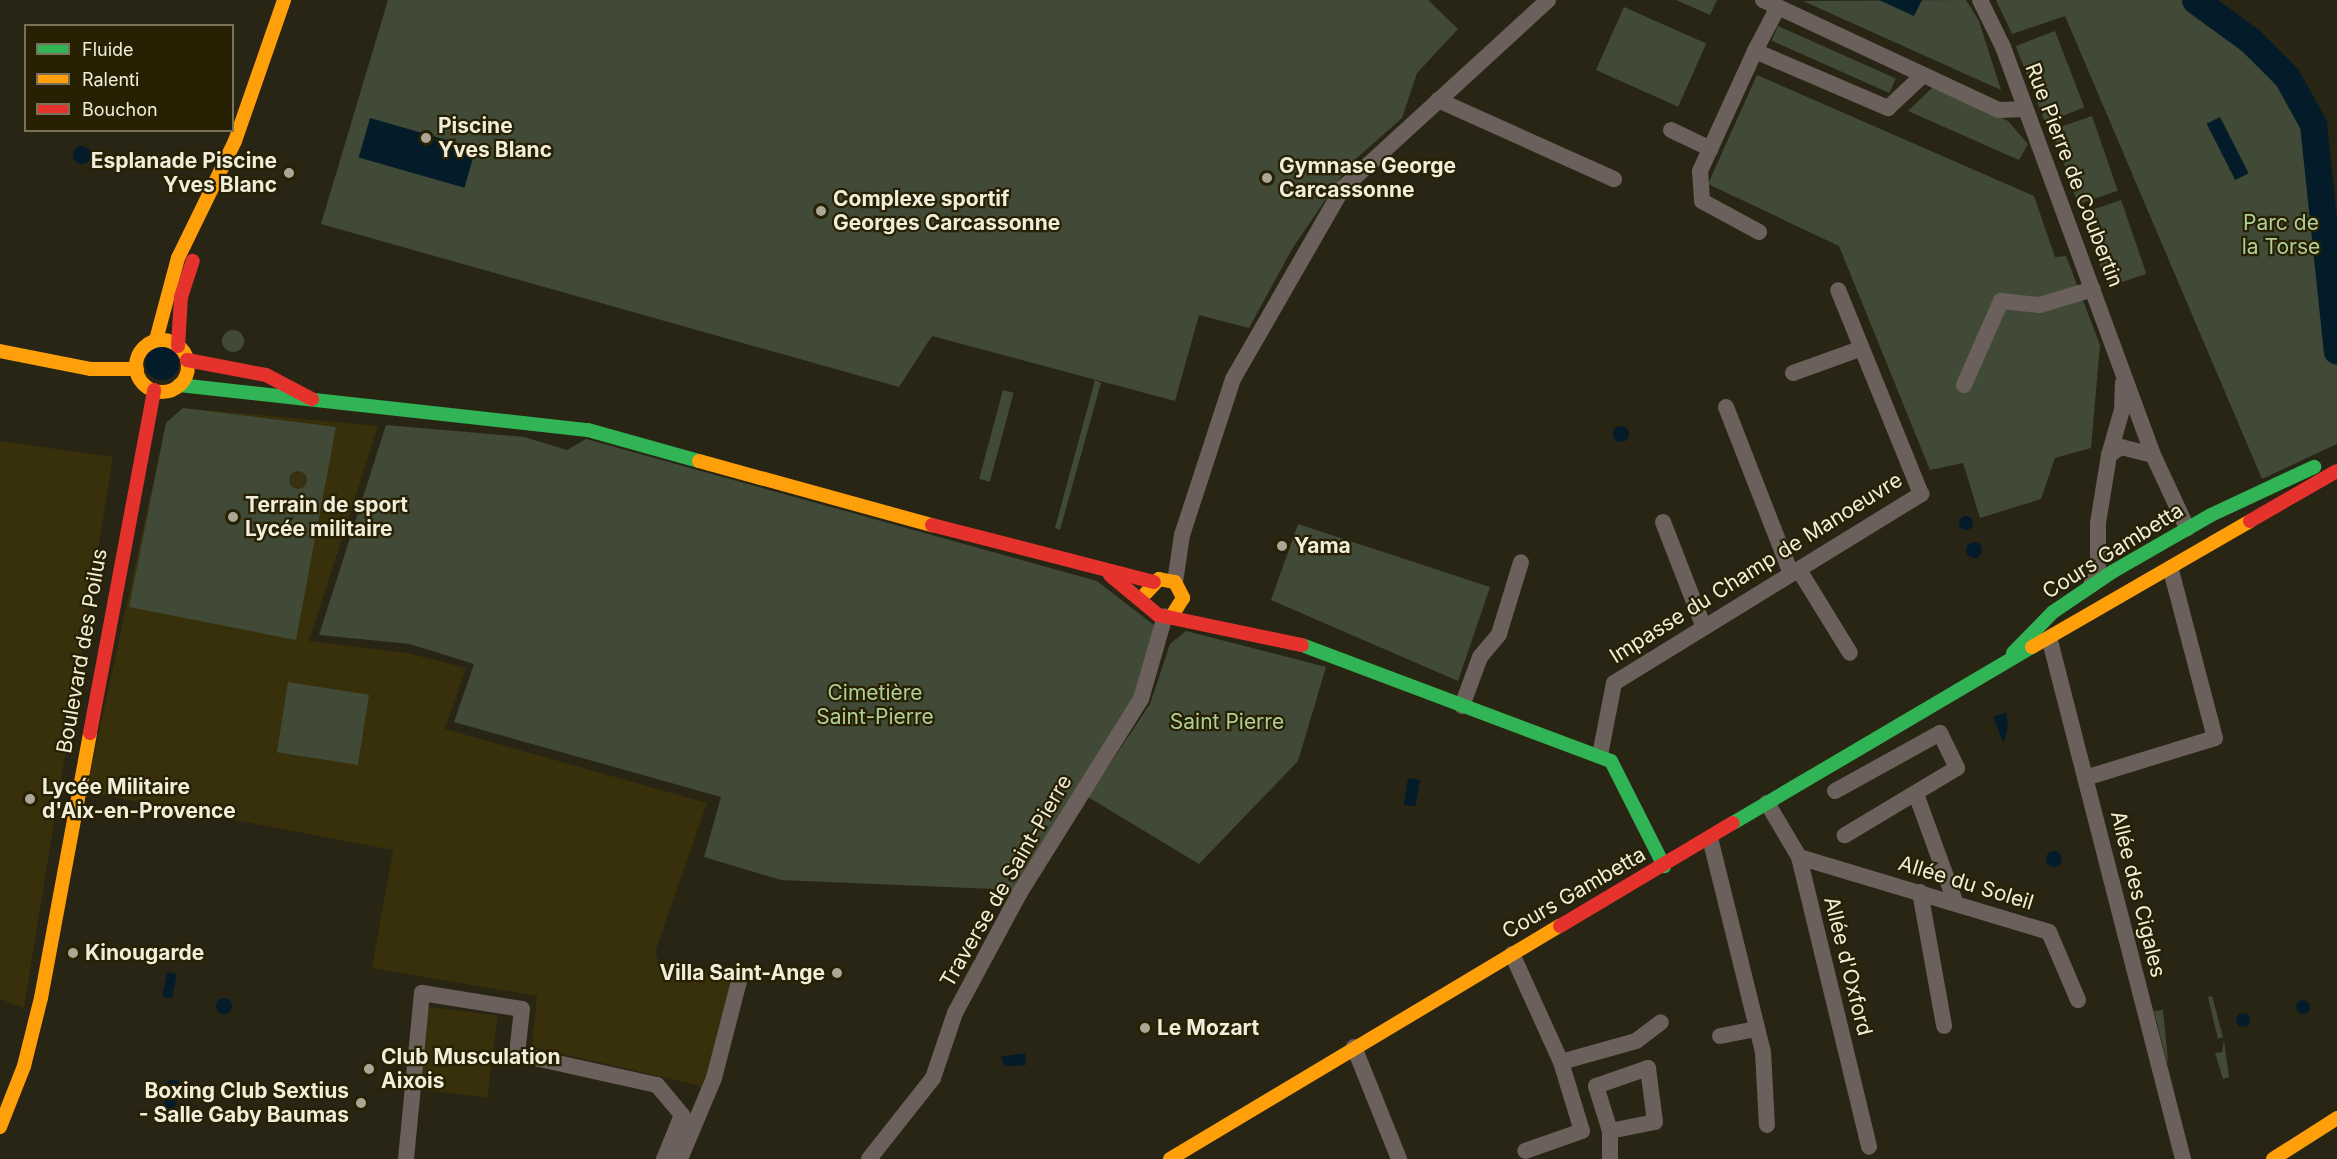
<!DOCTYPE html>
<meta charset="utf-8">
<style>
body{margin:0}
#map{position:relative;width:2337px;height:1159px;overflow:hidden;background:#292514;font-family:Inter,sans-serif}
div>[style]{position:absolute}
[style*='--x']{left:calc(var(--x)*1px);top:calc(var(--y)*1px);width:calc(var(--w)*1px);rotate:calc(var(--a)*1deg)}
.built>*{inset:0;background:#382f0b;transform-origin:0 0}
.green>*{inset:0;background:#414a37;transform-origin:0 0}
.round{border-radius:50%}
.sand>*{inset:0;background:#383011}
.water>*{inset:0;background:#041b2a;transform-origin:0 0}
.river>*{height:27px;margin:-13.5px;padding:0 13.5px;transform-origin:13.5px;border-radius:13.5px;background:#041b2a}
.street>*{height:16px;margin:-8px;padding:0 8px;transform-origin:8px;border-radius:8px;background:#6b605b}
.fast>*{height:14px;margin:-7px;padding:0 7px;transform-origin:7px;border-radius:7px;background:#30b455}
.slow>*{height:14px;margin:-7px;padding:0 7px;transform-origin:7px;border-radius:7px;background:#ff9f0a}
.slow>.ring{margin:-7px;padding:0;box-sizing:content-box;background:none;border:14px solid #ff9f0a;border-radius:50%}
.jam>*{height:14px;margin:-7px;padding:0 7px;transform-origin:7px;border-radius:7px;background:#e5322d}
.dots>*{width:16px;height:16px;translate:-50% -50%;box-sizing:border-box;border:3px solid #272003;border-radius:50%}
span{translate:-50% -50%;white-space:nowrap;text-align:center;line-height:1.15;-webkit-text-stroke:4.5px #272003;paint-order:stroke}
.poi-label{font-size:21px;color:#f1eddc;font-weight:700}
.left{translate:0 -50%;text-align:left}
.right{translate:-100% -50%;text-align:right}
.street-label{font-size:21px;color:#f1eddc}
.park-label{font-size:21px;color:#b0cf98}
.legend{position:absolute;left:24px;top:24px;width:210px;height:108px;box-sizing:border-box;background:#272003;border:2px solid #78725a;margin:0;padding:8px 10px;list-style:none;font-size:18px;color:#f1eddc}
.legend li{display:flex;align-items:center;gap:12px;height:30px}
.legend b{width:30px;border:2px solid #78725a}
</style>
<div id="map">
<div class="built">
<div style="clip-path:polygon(183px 408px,378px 426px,309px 641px,407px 653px,466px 668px,445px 729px,707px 803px,655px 952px,658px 961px,727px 975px,733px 986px,704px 1091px,698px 1085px,532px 1047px,537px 996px,372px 968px,393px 850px,86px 792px,166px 423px)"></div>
<div style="clip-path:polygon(0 441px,113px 457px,24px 1008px,0 999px)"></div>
<div style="left:429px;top:1007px;width:69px;height:83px;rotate:7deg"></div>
</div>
<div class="green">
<div style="clip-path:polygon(388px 0,1428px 0,1458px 29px,1417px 73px,1402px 118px,1349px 165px,1292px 249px,1249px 328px,1199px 315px,1175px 401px,932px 336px,899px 387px,321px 224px)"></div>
<div style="clip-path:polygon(1676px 0,1717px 0,1710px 15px)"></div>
<div style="clip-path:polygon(1966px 0,1979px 21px,2001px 90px,1803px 1px)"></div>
<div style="clip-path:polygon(1996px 0,2217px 0,2238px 32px,2317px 119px,2321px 169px,2313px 205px,2337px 304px,2337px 444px,2262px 479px,2065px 16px,2012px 34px)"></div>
<div style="left:1624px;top:7px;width:90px;height:69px;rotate:24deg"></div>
<div style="left:1778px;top:26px;width:129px;height:16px;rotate:24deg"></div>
<div style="left:2055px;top:31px;width:82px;height:42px;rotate:69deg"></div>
<div style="clip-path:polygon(1757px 75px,2034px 196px,2055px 257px,2066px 256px,2100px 345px,2091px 448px,2055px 458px,2041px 499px,1980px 518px,1963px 463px,1930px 470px,1839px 246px,1708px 184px)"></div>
<div style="clip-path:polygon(1934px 86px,2008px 121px,2028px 144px,2019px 160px,1908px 111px)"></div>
<div style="left:2092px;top:116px;width:79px;height:42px;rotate:71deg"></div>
<div style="left:2121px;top:200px;width:78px;height:41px;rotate:71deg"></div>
<div class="round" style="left:222px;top:330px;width:22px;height:22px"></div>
<div style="clip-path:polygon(1095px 380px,1101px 383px,1060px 530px,1055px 528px)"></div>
<div style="left:1003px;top:390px;width:11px;height:92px;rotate:15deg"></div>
<div style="clip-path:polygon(183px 408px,336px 427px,296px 640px,129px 607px,166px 423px)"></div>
<div style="clip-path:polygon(386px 425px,524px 437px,567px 450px,586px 439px,1097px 581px,1159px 629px,1143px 688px,1017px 890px,781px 880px,704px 857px,721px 797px,454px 722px,474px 664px,410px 644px,319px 635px)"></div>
<div style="clip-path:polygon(1298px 524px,1490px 587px,1458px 681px,1271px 600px)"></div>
<div style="clip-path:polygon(1186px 631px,1326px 667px,1298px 761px,1199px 864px,1088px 797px,1150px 704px,1170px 644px)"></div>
<div style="left:288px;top:682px;width:82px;height:71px;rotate:9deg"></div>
<div style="clip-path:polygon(2212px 996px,2223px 1037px,2218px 1039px,2208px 997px)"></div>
<div style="clip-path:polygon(2163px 1010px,2168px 1061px,2167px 1062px,2154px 1011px)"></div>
<div style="clip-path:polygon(2224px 1040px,2229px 1077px,2223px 1079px,2215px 1053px,2222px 1052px)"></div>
</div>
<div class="sand">
<div class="round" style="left:289px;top:471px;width:18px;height:18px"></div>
</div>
<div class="water">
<div style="clip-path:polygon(1879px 0,1922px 0,1914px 16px)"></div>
<div style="left:2220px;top:117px;width:63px;height:15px;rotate:63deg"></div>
<div style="left:370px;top:118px;width:110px;height:41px;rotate:16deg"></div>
<div class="round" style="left:73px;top:146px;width:18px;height:18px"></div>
<div class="round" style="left:145px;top:346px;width:34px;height:34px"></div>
<div class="round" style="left:1613px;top:426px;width:16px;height:16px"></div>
<div class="round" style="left:1959px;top:516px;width:14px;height:14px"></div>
<div class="round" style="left:1966px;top:542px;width:16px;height:16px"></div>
<div class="round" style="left:1671px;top:613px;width:14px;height:14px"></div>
<div style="clip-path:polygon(2006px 712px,2008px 726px,2004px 744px,1993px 717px)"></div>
<div style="left:1408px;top:778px;width:12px;height:27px;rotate:9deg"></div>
<div class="round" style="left:2046px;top:851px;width:16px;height:16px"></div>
<div style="left:167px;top:972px;width:10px;height:25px;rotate:11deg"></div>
<div class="round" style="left:216px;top:998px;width:16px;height:16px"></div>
<div class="round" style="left:2296px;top:1000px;width:14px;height:14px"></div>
<div class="round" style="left:2236px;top:1013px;width:14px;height:14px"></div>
<div style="clip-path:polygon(1025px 1053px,1026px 1065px,1005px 1066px,1000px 1057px)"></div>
<div style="clip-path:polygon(168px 1080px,179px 1081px,176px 1106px,169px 1109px,164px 1105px)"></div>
</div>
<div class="river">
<div style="--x:2195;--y:0;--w:68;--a:36"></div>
<div style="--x:2250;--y:40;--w:52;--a:45"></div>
<div style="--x:2287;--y:77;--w:54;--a:61"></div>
<div style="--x:2313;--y:124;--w:228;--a:84"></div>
</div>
<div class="street">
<div style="--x:1763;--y:0;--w:260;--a:25"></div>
<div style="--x:1999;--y:110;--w:25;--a:-2"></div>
<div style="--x:1980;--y:0;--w:52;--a:63.9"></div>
<div style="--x:2003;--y:47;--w:435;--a:69.8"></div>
<div style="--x:1778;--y:7;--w:50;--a:117.6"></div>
<div style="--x:1755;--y:51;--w:145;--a:23.2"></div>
<div style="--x:1888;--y:108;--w:48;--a:-43.3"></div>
<div style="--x:1755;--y:51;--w:132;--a:114.6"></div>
<div style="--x:1700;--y:171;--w:30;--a:86"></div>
<div style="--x:1702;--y:201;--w:65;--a:28.5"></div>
<div style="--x:1438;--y:100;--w:193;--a:24.2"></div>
<div style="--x:1671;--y:130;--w:44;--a:25.4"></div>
<div style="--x:1793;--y:373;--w:73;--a:-19.9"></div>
<div style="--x:1964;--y:385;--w:92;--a:-66.2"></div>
<div style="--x:2001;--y:301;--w:39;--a:6"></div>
<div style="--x:2040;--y:305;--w:55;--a:-16.8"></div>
<div style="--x:1726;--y:407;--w:179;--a:68.7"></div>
<div style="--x:2109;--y:455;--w:47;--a:-73.9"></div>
<div style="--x:2122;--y:410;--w:27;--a:-88"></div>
<div style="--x:1663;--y:522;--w:110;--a:68.8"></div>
<div style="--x:1799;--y:570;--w:97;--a:58.4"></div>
<div style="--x:1175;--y:582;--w:48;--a:-81.5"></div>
<div style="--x:1182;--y:535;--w:164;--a:-71.9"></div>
<div style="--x:1233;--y:379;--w:220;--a:-60.1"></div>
<div style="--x:1343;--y:188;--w:278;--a:-42.5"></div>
<div style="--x:2091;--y:585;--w:14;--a:-60"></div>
<div style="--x:2098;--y:573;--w:50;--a:-90"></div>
<div style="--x:2098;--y:523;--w:69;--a:-80.8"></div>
<div style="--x:2109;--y:455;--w:14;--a:-34"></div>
<div style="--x:2121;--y:447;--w:33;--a:14"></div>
<div style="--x:2153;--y:455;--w:81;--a:65"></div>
<div style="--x:2050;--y:641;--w:535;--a:75.6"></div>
<div style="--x:1462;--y:706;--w:52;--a:-69.8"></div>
<div style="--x:1480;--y:657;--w:30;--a:-50"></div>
<div style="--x:1499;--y:634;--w:75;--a:-73"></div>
<div style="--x:1600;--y:755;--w:73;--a:-79"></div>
<div style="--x:1614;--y:683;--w:361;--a:-31.6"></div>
<div style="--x:1921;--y:494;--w:220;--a:-112.1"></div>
<div style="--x:2085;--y:778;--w:136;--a:-17.1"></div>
<div style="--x:2215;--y:738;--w:174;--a:-104.7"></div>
<div style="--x:1835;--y:791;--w:120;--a:-28.9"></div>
<div style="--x:1940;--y:733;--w:39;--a:64"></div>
<div style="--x:1957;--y:768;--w:131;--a:149.1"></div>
<div style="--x:1916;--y:794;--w:117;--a:70"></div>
<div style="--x:1767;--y:803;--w:63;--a:59.3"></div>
<div style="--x:1799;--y:857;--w:298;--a:76.4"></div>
<div style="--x:1710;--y:838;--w:220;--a:76.1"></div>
<div style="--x:1763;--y:1052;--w:73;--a:86.9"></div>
<div style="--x:1799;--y:857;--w:261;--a:16.7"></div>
<div style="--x:2049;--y:932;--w:74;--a:66.9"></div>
<div style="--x:1920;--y:892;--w:136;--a:79.8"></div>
<div style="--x:1512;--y:954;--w:119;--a:65.6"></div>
<div style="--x:1561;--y:1062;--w:72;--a:73.1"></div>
<div style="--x:1582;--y:1131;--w:60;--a:160.7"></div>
<div style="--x:1720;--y:1036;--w:38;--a:-11"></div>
<div style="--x:1354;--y:1047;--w:121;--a:68.1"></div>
<div style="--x:1561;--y:1062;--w:78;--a:-15.6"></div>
<div style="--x:1636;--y:1041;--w:31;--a:-37"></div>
<div style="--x:1648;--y:1068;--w:54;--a:82.6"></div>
<div style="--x:1655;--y:1122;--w:46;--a:168.7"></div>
<div style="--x:1610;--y:1131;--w:47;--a:-107.3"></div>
<div style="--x:1596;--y:1086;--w:55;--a:-19.1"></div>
<div style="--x:1610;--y:1131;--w:28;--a:90"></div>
<div style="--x:406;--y:1159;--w:167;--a:-84.5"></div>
<div style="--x:422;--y:993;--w:101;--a:9.1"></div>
<div style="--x:522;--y:1009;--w:45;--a:96.3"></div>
<div style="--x:517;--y:1054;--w:143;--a:12.5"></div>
<div style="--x:657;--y:1085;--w:39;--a:50"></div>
<div style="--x:682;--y:1115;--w:48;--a:112.2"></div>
<div style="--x:680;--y:1159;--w:88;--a:-67.2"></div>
<div style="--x:714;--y:1078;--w:100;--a:-75.5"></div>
<div style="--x:869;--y:1159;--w:103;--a:-51.7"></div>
<div style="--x:933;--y:1078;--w:69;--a:-71.3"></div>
<div style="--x:955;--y:1013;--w:135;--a:-61.7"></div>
<div style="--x:1019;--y:894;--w:230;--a:-58"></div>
<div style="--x:1141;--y:699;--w:86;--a:-73.9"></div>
</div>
<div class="fast">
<div style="--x:179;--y:385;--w:411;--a:6.3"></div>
<div style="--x:588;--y:430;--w:115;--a:15.6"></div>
<div style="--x:1302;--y:645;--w:330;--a:20.6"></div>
<div style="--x:1611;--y:761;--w:118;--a:63.2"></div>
<div style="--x:2013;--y:653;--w:57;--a:-45.7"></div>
<div style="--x:2053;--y:612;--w:71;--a:-34.1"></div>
<div style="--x:2112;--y:572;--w:114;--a:-29.9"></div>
<div style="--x:2211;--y:515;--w:114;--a:-25"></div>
<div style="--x:1733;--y:823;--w:347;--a:-30.5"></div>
</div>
<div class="slow">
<div style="--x:156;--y:340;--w:85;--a:-75"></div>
<div style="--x:178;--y:258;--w:130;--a:-64"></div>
<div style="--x:235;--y:141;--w:149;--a:-70.8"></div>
<div class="ring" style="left:136px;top:340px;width:38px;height:38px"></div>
<div style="--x:0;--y:351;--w:93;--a:11.2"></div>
<div style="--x:91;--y:369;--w:46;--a:0"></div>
<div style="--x:699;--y:461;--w:242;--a:15.4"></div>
<div style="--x:1146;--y:593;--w:19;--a:-47"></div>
<div style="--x:1159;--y:579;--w:16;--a:11"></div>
<div style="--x:1175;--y:582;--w:18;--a:63"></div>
<div style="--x:1183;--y:598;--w:19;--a:122"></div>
<div style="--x:2032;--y:647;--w:252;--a:-30"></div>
<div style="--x:0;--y:1127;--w:66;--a:-68.5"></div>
<div style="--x:24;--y:1066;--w:70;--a:-76"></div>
<div style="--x:41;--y:998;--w:269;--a:-79.5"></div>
<div style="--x:1170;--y:1159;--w:454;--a:-30.9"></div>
<div style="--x:2273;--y:1159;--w:76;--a:-32.6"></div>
</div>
<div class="jam">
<div style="--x:178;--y:346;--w:49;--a:-86.5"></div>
<div style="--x:181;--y:297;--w:38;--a:-72"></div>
<div style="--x:187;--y:360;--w:80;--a:10.8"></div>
<div style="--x:266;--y:375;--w:52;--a:27.6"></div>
<div style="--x:2250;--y:521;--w:100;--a:-29.9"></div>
<div style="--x:932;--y:525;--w:229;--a:14.4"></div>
<div style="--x:1110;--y:575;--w:62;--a:39.8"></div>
<div style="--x:1158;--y:615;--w:147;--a:11.8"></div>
<div style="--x:90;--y:733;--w:349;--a:-79.4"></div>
<div style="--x:1560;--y:926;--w:201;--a:-30.8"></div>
</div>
<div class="dots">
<div style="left:426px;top:138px;background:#aba796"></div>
<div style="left:289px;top:173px;background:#aba796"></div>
<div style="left:1267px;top:178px;background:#aba796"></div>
<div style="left:821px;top:211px;background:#aba796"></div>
<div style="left:233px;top:517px;background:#aba796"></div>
<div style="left:1282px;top:546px;background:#aba796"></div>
<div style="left:30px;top:799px;background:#aba796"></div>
<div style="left:73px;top:953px;background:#aba796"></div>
<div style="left:837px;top:973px;background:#aba796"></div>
<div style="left:1145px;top:1028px;background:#aba796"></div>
<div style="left:369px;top:1069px;background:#aba796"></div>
<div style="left:361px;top:1103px;background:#aba796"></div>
</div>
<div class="poi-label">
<span class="left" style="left:438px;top:138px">Piscine<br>Yves Blanc</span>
<span class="right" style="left:277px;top:173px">Esplanade Piscine<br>Yves Blanc</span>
<span class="left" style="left:1279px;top:178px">Gymnase George<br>Carcassonne</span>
<span class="left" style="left:833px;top:211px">Complexe sportif<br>Georges Carcassonne</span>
<span class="left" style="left:245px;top:517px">Terrain de sport<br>Lycée militaire</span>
<span class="left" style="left:1294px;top:546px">Yama</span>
<span class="left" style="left:42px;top:799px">Lycée Militaire<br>d'Aix-en-Provence</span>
<span class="left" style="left:85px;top:953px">Kinougarde</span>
<span class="right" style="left:825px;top:973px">Villa Saint-Ange</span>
<span class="left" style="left:1157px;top:1028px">Le Mozart</span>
<span class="left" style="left:381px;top:1069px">Club Musculation<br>Aixois</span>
<span class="right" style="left:349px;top:1103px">Boxing Club Sextius<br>- Salle Gaby Baumas</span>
</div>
<div class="street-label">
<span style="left:2074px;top:175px;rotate:69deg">Rue Pierre de Coubertin</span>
<span style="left:2113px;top:551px;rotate:-32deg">Cours Gambetta</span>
<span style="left:1756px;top:568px;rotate:-32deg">Impasse du Champ de Manoeuvre</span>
<span style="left:82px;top:651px;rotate:-80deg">Boulevard des Poilus</span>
<span style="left:1006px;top:881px;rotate:-60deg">Traverse de Saint-Pierre</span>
<span style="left:1966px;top:883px;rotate:17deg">Allée du Soleil</span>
<span style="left:1574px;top:893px;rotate:-30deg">Cours Gambetta</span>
<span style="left:2138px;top:894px;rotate:76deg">Allée des Cigales</span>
<span style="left:1848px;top:966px;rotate:76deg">Allée d'Oxford</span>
</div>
<div class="park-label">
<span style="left:2281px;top:235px">Parc de<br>la Torse</span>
<span style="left:875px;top:705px">Cimetière<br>Saint-Pierre</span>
<span style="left:1227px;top:722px">Saint Pierre</span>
</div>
<ul class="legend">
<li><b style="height:8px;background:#30b455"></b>Fluide</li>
<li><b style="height:8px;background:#ff9f0a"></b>Ralenti</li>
<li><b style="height:8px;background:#e5322d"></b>Bouchon</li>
</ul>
</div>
